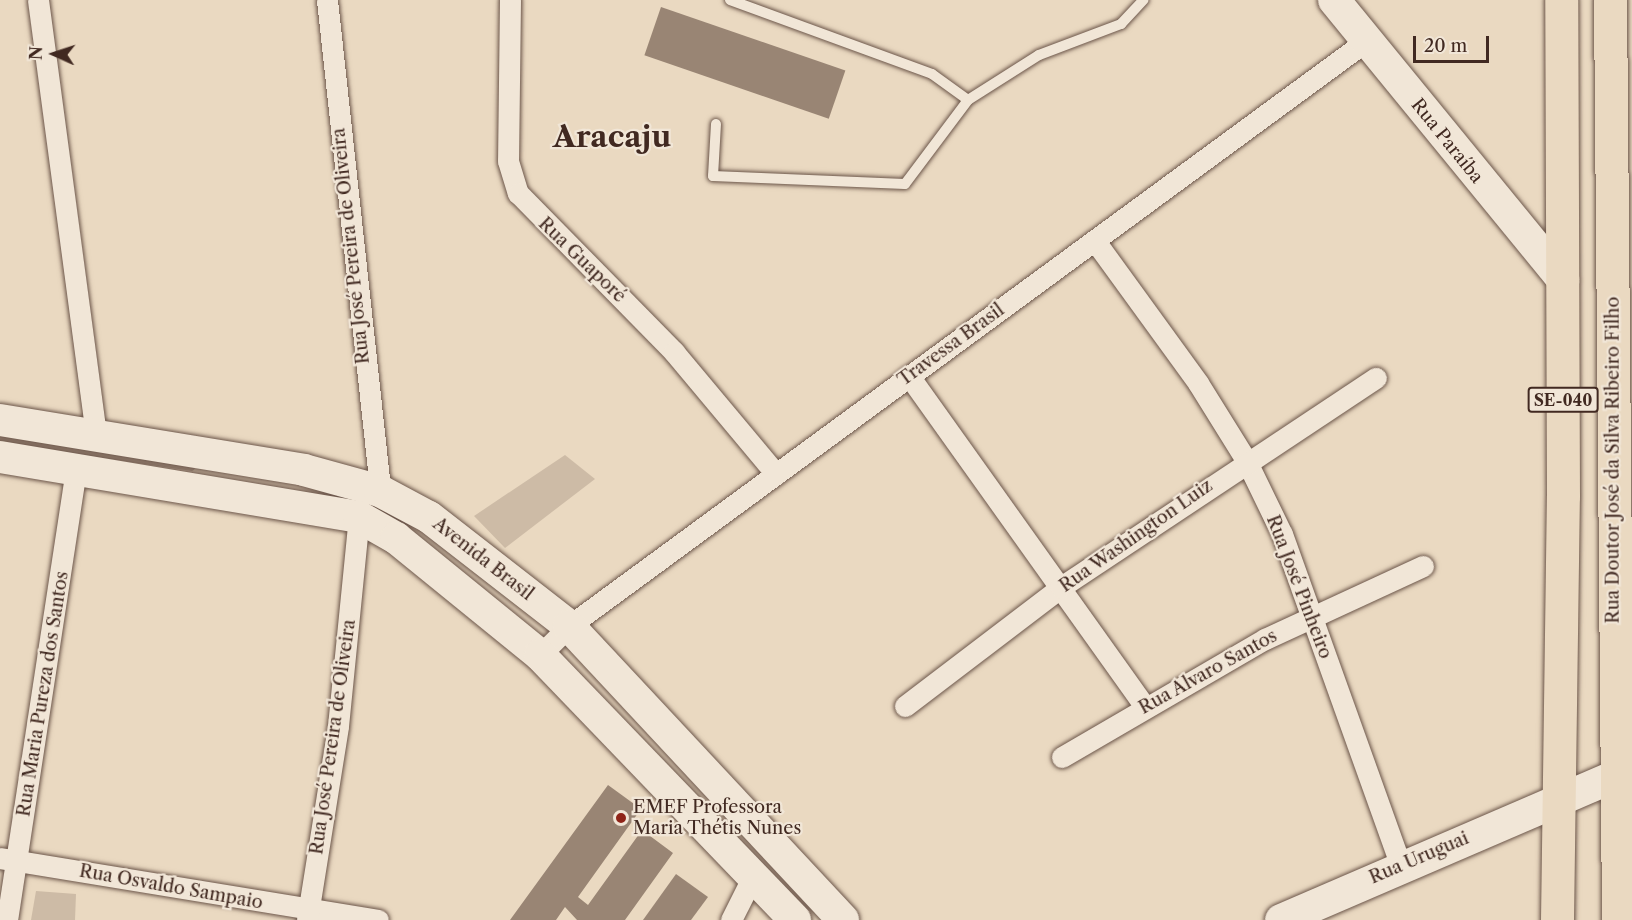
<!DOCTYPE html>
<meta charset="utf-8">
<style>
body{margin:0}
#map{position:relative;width:1632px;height:920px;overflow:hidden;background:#ead9c1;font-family:"Libre Caslon Text",serif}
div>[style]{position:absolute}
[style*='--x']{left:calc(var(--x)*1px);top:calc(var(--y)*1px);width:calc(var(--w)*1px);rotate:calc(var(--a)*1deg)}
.green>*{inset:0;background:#cdbba6}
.stream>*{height:8px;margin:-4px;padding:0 4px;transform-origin:4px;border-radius:4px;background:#b19d8b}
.building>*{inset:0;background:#998574;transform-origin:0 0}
.roads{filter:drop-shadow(0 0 2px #6b5549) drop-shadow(0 0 2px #6b5549)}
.lane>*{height:10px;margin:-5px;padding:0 5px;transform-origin:5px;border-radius:5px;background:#f1e6d7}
.street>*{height:21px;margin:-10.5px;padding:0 10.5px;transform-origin:10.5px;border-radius:10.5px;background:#f1e6d7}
.secondary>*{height:32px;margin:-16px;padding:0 16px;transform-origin:16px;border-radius:16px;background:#f1e6d7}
.primary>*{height:33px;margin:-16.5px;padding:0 16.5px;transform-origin:16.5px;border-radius:16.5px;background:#ead9c1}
.dots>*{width:16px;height:16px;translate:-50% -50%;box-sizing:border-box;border:3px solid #f1e6d7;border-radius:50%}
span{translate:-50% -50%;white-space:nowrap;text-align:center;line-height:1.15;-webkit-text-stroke:4.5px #f1e6d7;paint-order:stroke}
.shield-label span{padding:2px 4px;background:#f1e6d7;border:2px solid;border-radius:4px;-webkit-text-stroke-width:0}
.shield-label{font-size:16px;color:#412921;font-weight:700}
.street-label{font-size:18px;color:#412921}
.poi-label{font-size:18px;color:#412921}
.left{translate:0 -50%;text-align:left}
.town-label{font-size:30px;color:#412921;font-weight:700}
.north{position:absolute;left:24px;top:24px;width:60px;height:60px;-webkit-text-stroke:4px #f1e6d7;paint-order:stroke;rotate:273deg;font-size:16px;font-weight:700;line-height:24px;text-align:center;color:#412921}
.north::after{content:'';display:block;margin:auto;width:21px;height:27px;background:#412921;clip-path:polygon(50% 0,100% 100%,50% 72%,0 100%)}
.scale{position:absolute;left:1413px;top:36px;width:76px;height:27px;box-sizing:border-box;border:3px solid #412921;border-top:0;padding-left:8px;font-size:18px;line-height:21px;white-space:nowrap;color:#412921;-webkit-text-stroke:4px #f1e6d7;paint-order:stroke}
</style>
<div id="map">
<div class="green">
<div style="clip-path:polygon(565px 455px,595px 479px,505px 548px,474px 516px)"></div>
<div style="clip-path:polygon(36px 891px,76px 894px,75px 920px,31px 920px)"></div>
</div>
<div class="stream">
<div style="--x:0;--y:439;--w:193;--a:8.3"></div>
</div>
<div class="building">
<div style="left:661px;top:7px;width:195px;height:51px;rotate:19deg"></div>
<div style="clip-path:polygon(608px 785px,641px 809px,578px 897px,588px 905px,642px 830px,673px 853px,625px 920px,577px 920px,565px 907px,556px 920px,510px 920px)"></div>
<div style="clip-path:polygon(676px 874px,708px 897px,691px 920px,643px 920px)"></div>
</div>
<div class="roads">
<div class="lane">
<div style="--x:730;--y:0;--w:215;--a:20.1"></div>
<div style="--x:932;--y:74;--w:44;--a:35.8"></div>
<div style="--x:968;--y:100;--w:84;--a:-32.4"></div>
<div style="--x:1039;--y:55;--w:88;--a:-20.7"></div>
<div style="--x:1121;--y:24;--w:33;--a:-47"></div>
<div style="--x:716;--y:124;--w:52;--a:93.3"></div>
<div style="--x:713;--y:176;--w:192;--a:2.4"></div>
<div style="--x:905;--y:184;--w:105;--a:-53.1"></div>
</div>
<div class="street">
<div style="--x:38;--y:0;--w:440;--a:82.4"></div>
<div style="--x:327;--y:0;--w:494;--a:83.8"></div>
<div style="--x:510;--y:0;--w:161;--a:90.7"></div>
<div style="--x:508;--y:161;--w:34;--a:73"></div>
<div style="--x:518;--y:193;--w:223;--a:45.5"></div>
<div style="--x:674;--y:352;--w:159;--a:50.1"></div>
<div style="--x:1095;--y:241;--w:175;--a:54"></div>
<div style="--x:1198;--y:383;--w:91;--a:58.1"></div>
<div style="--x:1246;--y:460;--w:82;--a:64.1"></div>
<div style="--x:1282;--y:534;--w:350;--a:70.3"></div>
<div style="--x:909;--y:376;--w:405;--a:54.5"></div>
<div style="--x:540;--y:655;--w:41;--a:-45"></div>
<div style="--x:569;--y:626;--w:989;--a:-36.28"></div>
<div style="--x:905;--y:706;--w:196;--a:-37.3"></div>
<div style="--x:1061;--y:587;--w:378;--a:-33.6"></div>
<div style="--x:1062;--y:757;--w:235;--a:-30.2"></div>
<div style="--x:1265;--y:639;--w:174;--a:-24.8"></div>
<div style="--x:0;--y:858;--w:383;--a:9.3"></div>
<div style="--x:7;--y:920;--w:458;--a:-81.3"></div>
<div style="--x:307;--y:920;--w:196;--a:-80.9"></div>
<div style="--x:338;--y:726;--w:210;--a:-84.3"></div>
<div style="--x:731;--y:920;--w:49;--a:-63.4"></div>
</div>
<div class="secondary">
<div style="--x:1334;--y:0;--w:362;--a:50.7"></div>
<div style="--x:0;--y:420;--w:308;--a:9.3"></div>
<div style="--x:304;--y:470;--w:79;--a:15.4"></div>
<div style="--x:380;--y:491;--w:55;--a:28"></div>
<div style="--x:429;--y:517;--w:177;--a:37.9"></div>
<div style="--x:569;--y:626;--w:402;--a:47"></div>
<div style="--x:0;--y:457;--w:364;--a:9.5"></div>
<div style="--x:359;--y:517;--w:43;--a:29.6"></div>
<div style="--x:396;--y:538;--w:186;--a:39.1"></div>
<div style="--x:540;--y:655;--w:368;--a:46.1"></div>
<div style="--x:1281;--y:920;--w:361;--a:-23.3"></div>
</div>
<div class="primary">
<div style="--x:1610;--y:0;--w:920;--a:89.5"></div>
<div style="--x:1557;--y:920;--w:424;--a:-89.2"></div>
<div style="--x:1563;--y:496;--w:496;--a:-90.2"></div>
</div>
</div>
<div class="dots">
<div style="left:621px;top:818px;background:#8f2418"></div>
</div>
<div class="shield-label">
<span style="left:1563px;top:400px">SE-040</span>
</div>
<div class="street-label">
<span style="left:1447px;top:141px;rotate:51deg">Rua Paraíba</span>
<span style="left:351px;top:246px;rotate:-96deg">Rua José Pereira de Oliveira</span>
<span style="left:582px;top:260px;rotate:44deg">Rua Guaporé</span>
<span style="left:951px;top:345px;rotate:-36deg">Travessa Brasil</span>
<span style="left:1613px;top:460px;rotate:-90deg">Rua Doutor José da Silva Ribeiro Filho</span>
<span style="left:1136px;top:536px;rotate:-35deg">Rua Washington Luiz</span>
<span style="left:483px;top:559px;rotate:38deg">Avenida Brasil</span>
<span style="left:1299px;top:587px;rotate:69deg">Rua José Pinheiro</span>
<span style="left:1208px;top:672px;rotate:-29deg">Rua Alvaro Santos</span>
<span style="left:43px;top:694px;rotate:-81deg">Rua Maria Pureza dos Santos</span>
<span style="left:333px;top:737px;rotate:-82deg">Rua José Pereira de Oliveira</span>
<span style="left:1419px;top:858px;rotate:-23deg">Rua Uruguai</span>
<span style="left:171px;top:887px;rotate:10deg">Rua Osvaldo Sampaio</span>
</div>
<div class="poi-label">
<span class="left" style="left:633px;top:818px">EMEF Professora<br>Maria Thétis Nunes</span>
</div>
<div class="town-label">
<span style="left:612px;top:137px">Aracaju</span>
</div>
<div class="north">N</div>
<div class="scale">20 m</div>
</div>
